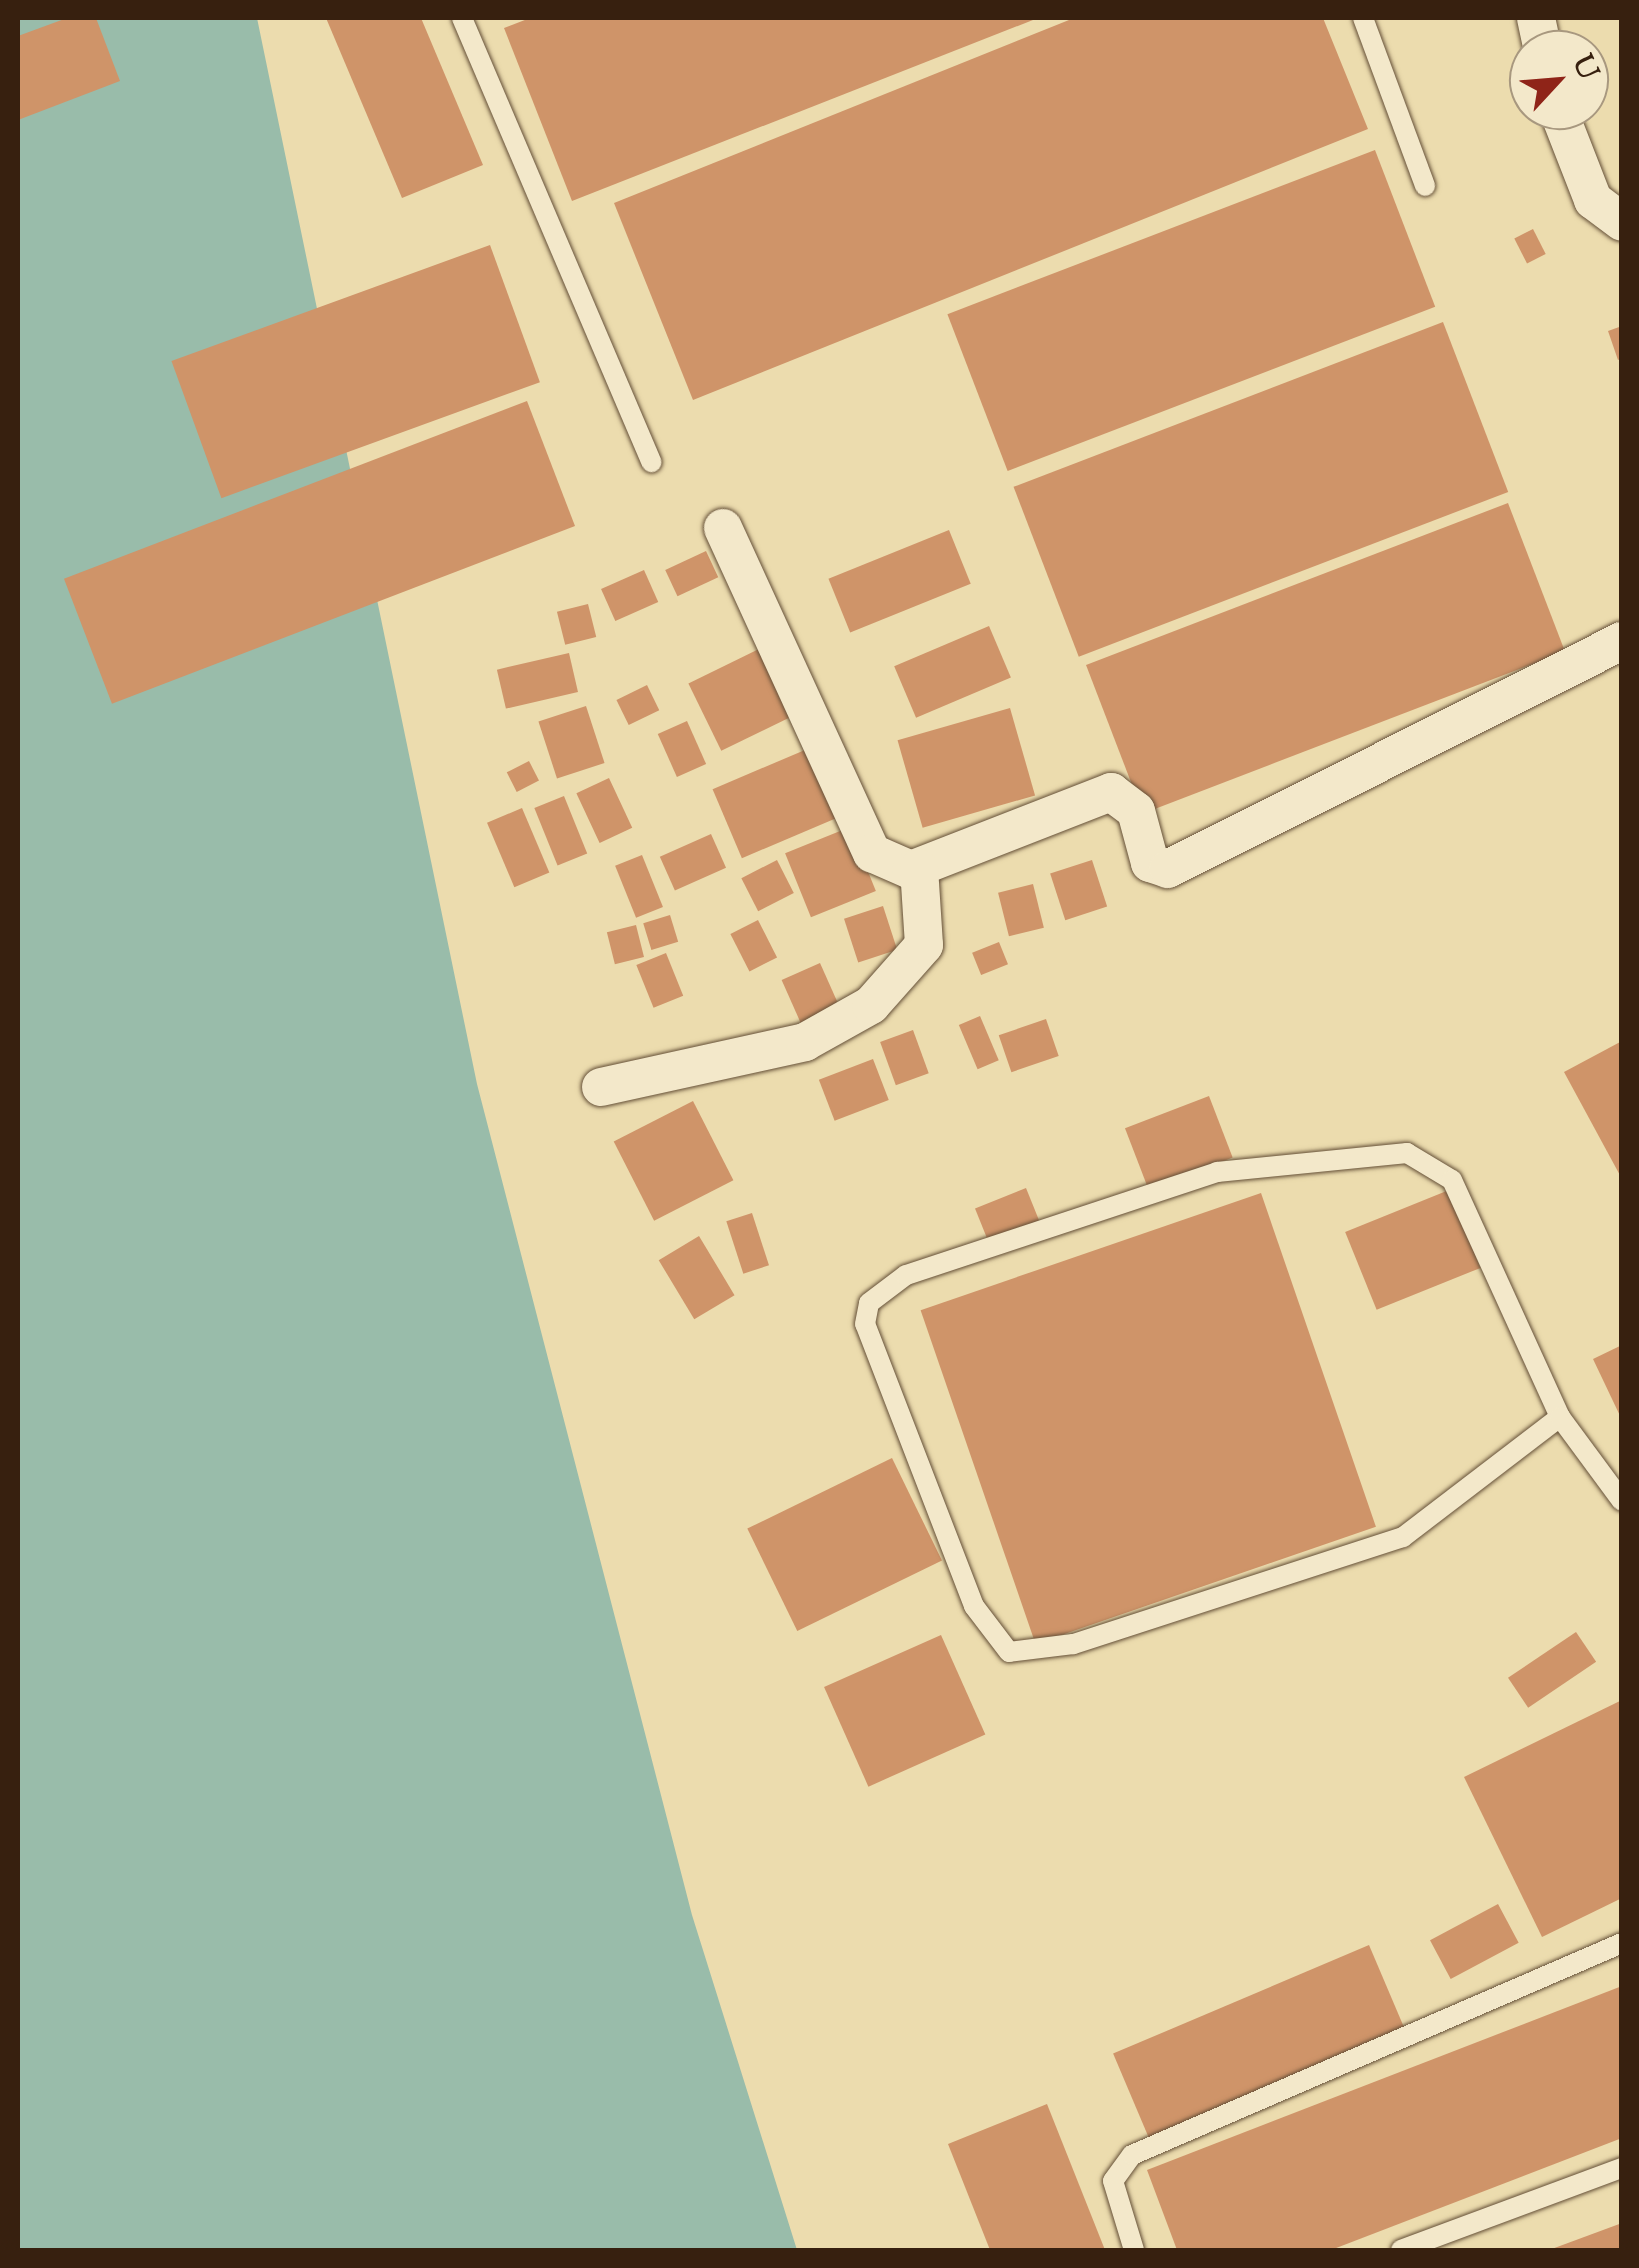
<!DOCTYPE html>
<style>
body{margin:0}
#map{position:relative;width:1639px;height:2268px;overflow:hidden;background:#ecdcae;font-family:"Sorts Mill Goudy",serif}
div>[style]{position:absolute}
[style*='--x']{left:calc(var(--x)*1px);top:calc(var(--y)*1px);width:calc(var(--w)*1px);rotate:calc(var(--a)*1deg)}
.water>*{inset:0;background:#99bcaa}
.building>*{inset:0;background:#cf9469;transform-origin:0 0}
.roads{filter:drop-shadow(0 0 2px #644f37) drop-shadow(0 0 2px #644f37)}
.lane>*{height:20px;margin:-10px;padding:0 10px;transform-origin:10px;border-radius:10px;background:#f3e8ca}
.street>*{height:38px;margin:-19px;padding:0 19px;transform-origin:19px;border-radius:19px;background:#f3e8ca}
span{translate:-50% -50%;white-space:nowrap;text-align:center;line-height:1.15;-webkit-text-stroke:10px #f3e8ca;paint-order:stroke}
.frame{position:absolute;inset:0;border:20px solid #37200f;pointer-events:none}
.north{position:absolute;left:1509px;top:30px;width:100px;height:100px;box-sizing:border-box;background:#f3e8ca;border:2px solid #a8987f;border-radius:50%;rotate:64deg;font-size:28px;font-weight:700;line-height:40px;text-align:center;color:#37200f}
.north::after{content:'';display:block;margin:auto;width:35px;height:45px;background:#8f2418;clip-path:polygon(50% 0,100% 100%,50% 72%,0 100%)}
</style>
<div id="map">
<div class="water">
<div style="clip-path:polygon(18px 18px,257px 18px,477px 1084px,692px 1915px,797px 2250px,18px 2250px)"></div>
</div>
<div class="building">
<div style="clip-path:polygon(67px 18px,96px 18px,120px 81px,18px 120px,18px 36px)"></div>
<div style="clip-path:polygon(326px 18px,421px 18px,483px 165px,402px 198px)"></div>
<div style="clip-path:polygon(530px 18px,1038px 18px,572px 201px,504px 28px)"></div>
<div style="clip-path:polygon(1074px 18px,1323px 18px,1368px 129px,693px 400px,614px 203px)"></div>
<div style="left:1375px;top:150px;width:168px;height:458px;rotate:69deg"></div>
<div style="left:1533px;top:229px;width:28px;height:21px;rotate:63deg"></div>
<div style="left:490px;top:245px;width:146px;height:339px;rotate:70deg"></div>
<div style="left:1443px;top:322px;width:182px;height:460px;rotate:69deg"></div>
<div style="clip-path:polygon(1622px 326px,1622px 358px,1618px 360px,1608px 331px)"></div>
<div style="left:527px;top:401px;width:134px;height:496px;rotate:69deg"></div>
<div style="left:1508px;top:503px;width:159px;height:452px;rotate:69deg"></div>
<div style="left:949px;top:530px;width:58px;height:130px;rotate:68deg"></div>
<div style="left:706px;top:551px;width:29px;height:45px;rotate:65deg"></div>
<div style="left:644px;top:570px;width:35px;height:47px;rotate:66deg"></div>
<div style="left:588px;top:604px;width:34px;height:32px;rotate:76deg"></div>
<div style="left:989px;top:626px;width:56px;height:103px;rotate:67deg"></div>
<div style="left:763px;top:647px;width:75px;height:83px;rotate:64deg"></div>
<div style="left:569px;top:653px;width:40px;height:74px;rotate:77deg"></div>
<div style="left:647px;top:685px;width:28px;height:34px;rotate:64deg"></div>
<div style="left:586px;top:706px;width:60px;height:50px;rotate:72deg"></div>
<div style="left:1010px;top:708px;width:91px;height:117px;rotate:74deg"></div>
<div style="left:687px;top:721px;width:47px;height:32px;rotate:66deg"></div>
<div style="left:812px;top:747px;width:75px;height:108px;rotate:67deg"></div>
<div style="left:529px;top:761px;width:22px;height:25px;rotate:63deg"></div>
<div style="left:609px;top:778px;width:55px;height:36px;rotate:65deg"></div>
<div style="left:564px;top:796px;width:62px;height:32px;rotate:68deg"></div>
<div style="left:522px;top:808px;width:70px;height:38px;rotate:67deg"></div>
<div style="left:850px;top:827px;width:69px;height:70px;rotate:68deg"></div>
<div style="left:711px;top:834px;width:37px;height:56px;rotate:66deg"></div>
<div style="left:642px;top:855px;width:56px;height:29px;rotate:68deg"></div>
<div style="left:777px;top:860px;width:37px;height:40px;rotate:63deg"></div>
<div style="left:1092px;top:860px;width:49px;height:44px;rotate:72deg"></div>
<div style="left:1033px;top:884px;width:45px;height:36px;rotate:76deg"></div>
<div style="left:883px;top:906px;width:46px;height:41px;rotate:72deg"></div>
<div style="left:670px;top:915px;width:28px;height:28px;rotate:73deg"></div>
<div style="left:758px;top:920px;width:42px;height:31px;rotate:63deg"></div>
<div style="left:636px;top:925px;width:33px;height:30px;rotate:76deg"></div>
<div style="left:999px;top:942px;width:24px;height:29px;rotate:68deg"></div>
<div style="left:666px;top:953px;width:46px;height:32px;rotate:68deg"></div>
<div style="left:820px;top:963px;width:57px;height:42px;rotate:66deg"></div>
<div style="left:980px;top:1016px;width:48px;height:23px;rotate:67deg"></div>
<div style="left:1046px;top:1019px;width:39px;height:50px;rotate:71deg"></div>
<div style="left:913px;top:1030px;width:46px;height:35px;rotate:70deg"></div>
<div style="clip-path:polygon(1622px 1041px,1622px 1179px,1564px 1072px)"></div>
<div style="left:873px;top:1059px;width:44px;height:58px;rotate:69deg"></div>
<div style="left:1209px;top:1096px;width:66px;height:90px;rotate:69deg"></div>
<div style="left:693px;top:1101px;width:89px;height:89px;rotate:63deg"></div>
<div style="left:1026px;top:1188px;width:35px;height:55px;rotate:68deg"></div>
<div style="left:1449px;top:1190px;width:84px;height:112px;rotate:68deg"></div>
<div style="left:1261px;top:1193px;width:353px;height:360px;rotate:71deg"></div>
<div style="left:752px;top:1213px;width:55px;height:27px;rotate:72deg"></div>
<div style="left:699px;top:1236px;width:69px;height:47px;rotate:59deg"></div>
<div style="clip-path:polygon(1622px 1345px,1622px 1420px,1593px 1359px)"></div>
<div style="left:892px;top:1458px;width:114px;height:161px;rotate:64deg"></div>
<div style="left:1576px;top:1632px;width:36px;height:82px;rotate:56deg"></div>
<div style="left:941px;top:1635px;width:109px;height:128px;rotate:66deg"></div>
<div style="clip-path:polygon(1622px 1700px,1622px 1898px,1542px 1937px,1464px 1777px)"></div>
<div style="left:1498px;top:1904px;width:44px;height:77px;rotate:62deg"></div>
<div style="left:1369px;top:1945px;width:96px;height:278px;rotate:67deg"></div>
<div style="clip-path:polygon(1622px 1986px,1622px 2138px,1331px 2250px,1177px 2250px,1147px 2170px)"></div>
<div style="clip-path:polygon(1047px 2104px,1105px 2250px,990px 2250px,948px 2144px)"></div>
<div style="clip-path:polygon(1622px 2223px,1622px 2250px,1549px 2250px)"></div>
</div>
<div class="roads">
<div class="lane">
<div style="--x:462;--y:18;--w:483;--a:66.9"></div>
<div style="--x:1363;--y:18;--w:179;--a:69.7"></div>
<div style="--x:1560;--y:1417;--w:198;--a:142.6"></div>
<div style="--x:1403;--y:1537;--w:347;--a:162"></div>
<div style="--x:1073;--y:1644;--w:64;--a:172.9"></div>
<div style="--x:1009;--y:1652;--w:58;--a:-127.3"></div>
<div style="--x:974;--y:1606;--w:302;--a:-111.1"></div>
<div style="--x:865;--y:1324;--w:21;--a:-79"></div>
<div style="--x:869;--y:1303;--w:46;--a:-37.1"></div>
<div style="--x:906;--y:1275;--w:328;--a:-18.3"></div>
<div style="--x:1217;--y:1172;--w:191;--a:-5.7"></div>
<div style="--x:1407;--y:1153;--w:52;--a:31"></div>
<div style="--x:1452;--y:1180;--w:260;--a:65.5"></div>
<div style="--x:1560;--y:1417;--w:104;--a:53.6"></div>
<div style="--x:1134;--y:2250;--w:72;--a:-106.9"></div>
<div style="--x:1113;--y:2181;--w:32;--a:-54"></div>
<div style="--x:1132;--y:2155;--w:534;--a:-23.4"></div>
<div style="--x:1401;--y:2250;--w:236;--a:-20.4"></div>
</div>
<div class="street">
<div style="--x:1536;--y:18;--w:33;--a:78"></div>
<div style="--x:1558;--y:110;--w:97;--a:68.7"></div>
<div style="--x:1593;--y:200;--w:36;--a:37"></div>
<div style="--x:723;--y:528;--w:358;--a:65.4"></div>
<div style="--x:872;--y:853;--w:43;--a:23.6"></div>
<div style="--x:911;--y:870;--w:215;--a:-21.3"></div>
<div style="--x:1111;--y:792;--w:31;--a:37"></div>
<div style="--x:1136;--y:811;--w:54;--a:74.9"></div>
<div style="--x:1150;--y:863;--w:19;--a:18"></div>
<div style="--x:1168;--y:869;--w:508;--a:-26.67"></div>
<div style="--x:601;--y:1087;--w:209;--a:-12.4"></div>
<div style="--x:805;--y:1042;--w:76;--a:-29.3"></div>
<div style="--x:871;--y:1005;--w:80;--a:-48.5"></div>
<div style="--x:924;--y:945;--w:77;--a:-93.7"></div>
</div>
</div>
<div class="frame"></div>
<div class="north">U</div>
</div>
